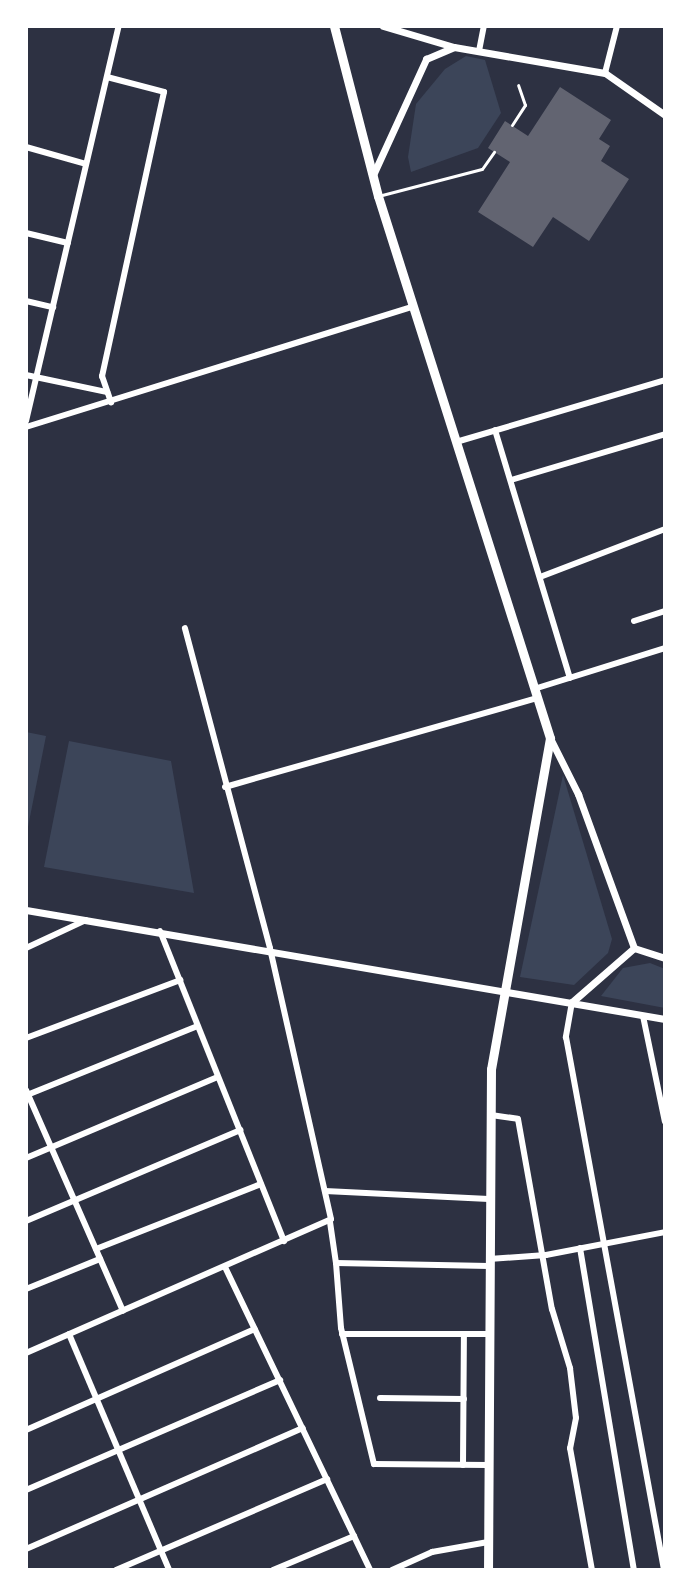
<!DOCTYPE html>
<style>
body{margin:0}
#map{position:relative;width:691px;height:1596px;overflow:hidden;background:#2d3142;font-family:"PT Sans",sans-serif}
div>[style]{position:absolute}
[style*='--x']{left:calc(var(--x)*1px);top:calc(var(--y)*1px);width:calc(var(--w)*1px);rotate:calc(var(--a)*1deg)}
.green>*{inset:0;background:#3c4559}
.building>*{inset:0;background:#626471}
.service>*{height:3px;margin:-1.5px;padding:0 1.5px;transform-origin:1.5px;border-radius:1.5px;background:#fff}
.minor>*{height:6px;margin:-3px;padding:0 3px;transform-origin:3px;border-radius:3px;background:#fff}
.tertiary>*{height:7px;margin:-3.5px;padding:0 3.5px;transform-origin:3.5px;border-radius:3.5px;background:#fff}
.primary>*{height:9px;margin:-4.5px;padding:0 4.5px;transform-origin:4.5px;border-radius:4.5px;background:#fff}
span{translate:-50% -50%;white-space:nowrap;text-align:center;line-height:1.15;-webkit-text-stroke:6px #fff;paint-order:stroke}
.frame{position:absolute;inset:0;border:28px solid #fff;pointer-events:none}
</style>
<div id="map">
<div class="green">
<div style="clip-path:polygon(466px 56px,485px 60px,501px 113px,478px 148px,411px 172px,408px 157px,416px 104px,445px 69px)"></div>
<div style="clip-path:polygon(26px 732px,46px 736px,26px 837px)"></div>
<div style="clip-path:polygon(69px 741px,171px 761px,194px 893px,44px 867px)"></div>
<div style="clip-path:polygon(563px 775px,612px 939px,608px 953px,574px 985px,520px 977px)"></div>
<div style="clip-path:polygon(650px 963px,665px 969px,665px 1008px,601px 996px,623px 968px)"></div>
</div>
<div class="building">
<div style="clip-path:polygon(560px 87px,611px 120px,599px 139px,610px 146px,601px 161px,629px 179px,589px 241px,553px 217px,533px 247px,478px 212px,510px 162px,488px 148px,505px 121px,528px 136px)"></div>
</div>
<div class="service">
<div style="--x:512;--y:125;--w:24;--a:-57"></div>
<div style="--x:525;--y:105;--w:21;--a:-109"></div>
<div style="--x:382;--y:195;--w:103;--a:-14.6"></div>
<div style="--x:482;--y:169;--w:21;--a:-55"></div>
</div>
<div class="minor">
<div style="--x:479;--y:51;--w:25;--a:-79"></div>
<div style="--x:605;--y:73;--w:49;--a:-75.7"></div>
<div style="--x:107;--y:77;--w:59;--a:14.7"></div>
<div style="--x:164;--y:92;--w:291;--a:102.3"></div>
<div style="--x:102;--y:376;--w:28;--a:71"></div>
<div style="--x:26;--y:147;--w:62;--a:15.8"></div>
<div style="--x:26;--y:233;--w:43;--a:13.4"></div>
<div style="--x:26;--y:301;--w:28;--a:13"></div>
<div style="--x:26;--y:375;--w:83;--a:11.9"></div>
<div style="--x:26;--y:421;--w:406;--a:-76.8"></div>
<div style="--x:26;--y:427;--w:406;--a:-17.3"></div>
<div style="--x:495;--y:430;--w:259;--a:73.2"></div>
<div style="--x:456;--y:442;--w:218;--a:-16.5"></div>
<div style="--x:511;--y:480;--w:161;--a:-16.6"></div>
<div style="--x:540;--y:577;--w:134;--a:-21"></div>
<div style="--x:634;--y:621;--w:33;--a:-18"></div>
<div style="--x:534;--y:689;--w:137;--a:-17.4"></div>
<div style="--x:225;--y:787;--w:325;--a:-15.9"></div>
<div style="--x:160;--y:931;--w:334;--a:68.2"></div>
<div style="--x:26;--y:948;--w:66;--a:-25"></div>
<div style="--x:572;--y:1002;--w:36;--a:100"></div>
<div style="--x:566;--y:1037;--w:542;--a:79.58"></div>
<div style="--x:643;--y:1016;--w:108;--a:78.3"></div>
<div style="--x:26;--y:1038;--w:165;--a:-20.6"></div>
<div style="--x:26;--y:1090;--w:241;--a:66.3"></div>
<div style="--x:27;--y:1095;--w:184;--a:-22"></div>
<div style="--x:491;--y:1115;--w:27;--a:8"></div>
<div style="--x:518;--y:1119;--w:193;--a:79.9"></div>
<div style="--x:552;--y:1309;--w:62;--a:73"></div>
<div style="--x:570;--y:1368;--w:50;--a:83.2"></div>
<div style="--x:576;--y:1418;--w:31;--a:101"></div>
<div style="--x:570;--y:1448;--w:124;--a:79.8"></div>
<div style="--x:26;--y:1158;--w:208;--a:-22.9"></div>
<div style="--x:325;--y:1191;--w:164;--a:2.8"></div>
<div style="--x:26;--y:1221;--w:233;--a:-23"></div>
<div style="--x:330;--y:1222;--w:41;--a:81.7"></div>
<div style="--x:336;--y:1263;--w:153;--a:1.1"></div>
<div style="--x:580;--y:1248;--w:326;--a:80.5"></div>
<div style="--x:96;--y:1249;--w:177;--a:-21.5"></div>
<div style="--x:489;--y:1259;--w:57;--a:-4"></div>
<div style="--x:546;--y:1255;--w:121;--a:-10.9"></div>
<div style="--x:336;--y:1263;--w:65;--a:85.6"></div>
<div style="--x:341;--y:1328;--w:140;--a:76.4"></div>
<div style="--x:374;--y:1464;--w:114;--a:0.5"></div>
<div style="--x:225;--y:1267;--w:336;--a:64.4"></div>
<div style="--x:26;--y:1289;--w:80;--a:-22.1"></div>
<div style="--x:69;--y:1334;--w:256;--a:67"></div>
<div style="--x:342;--y:1334;--w:146;--a:0"></div>
<div style="--x:26;--y:1353;--w:333;--a:-23.7"></div>
<div style="--x:331;--y:1219;--w:278;--a:-102.7"></div>
<div style="--x:270;--y:948;--w:331;--a:-104.9"></div>
<div style="--x:380;--y:1398;--w:84;--a:0.7"></div>
<div style="--x:26;--y:1430;--w:250;--a:-23.8"></div>
<div style="--x:463;--y:1465;--w:131;--a:-89.6"></div>
<div style="--x:26;--y:1490;--w:277;--a:-23.4"></div>
<div style="--x:26;--y:1549;--w:302;--a:-23.6"></div>
<div style="--x:116;--y:1570;--w:230;--a:-23.3"></div>
<div style="--x:273;--y:1570;--w:88;--a:-22.8"></div>
<div style="--x:392;--y:1570;--w:44;--a:-24.2"></div>
<div style="--x:432;--y:1552;--w:57;--a:-10.1"></div>
</div>
<div class="tertiary">
<div style="--x:383;--y:26;--w:74;--a:16.5"></div>
<div style="--x:454;--y:47;--w:153;--a:9.8"></div>
<div style="--x:605;--y:73;--w:73;--a:35"></div>
<div style="--x:373;--y:175;--w:128;--a:-65.4"></div>
<div style="--x:426;--y:59;--w:30;--a:-23"></div>
<div style="--x:550;--y:738;--w:63;--a:63.4"></div>
<div style="--x:578;--y:794;--w:164;--a:70"></div>
<div style="--x:634;--y:948;--w:33;--a:18"></div>
<div style="--x:26;--y:910;--w:648;--a:9.68"></div>
<div style="--x:572;--y:1002;--w:82;--a:-41.1"></div>
</div>
<div class="primary">
<div style="--x:334;--y:26;--w:176;--a:75.5"></div>
<div style="--x:378;--y:196;--w:569;--a:72.39"></div>
<div style="--x:550;--y:738;--w:336;--a:100.1"></div>
<div style="--x:491;--y:1069;--w:501;--a:90.34"></div>
</div>
<div class="frame"></div>
</div>
